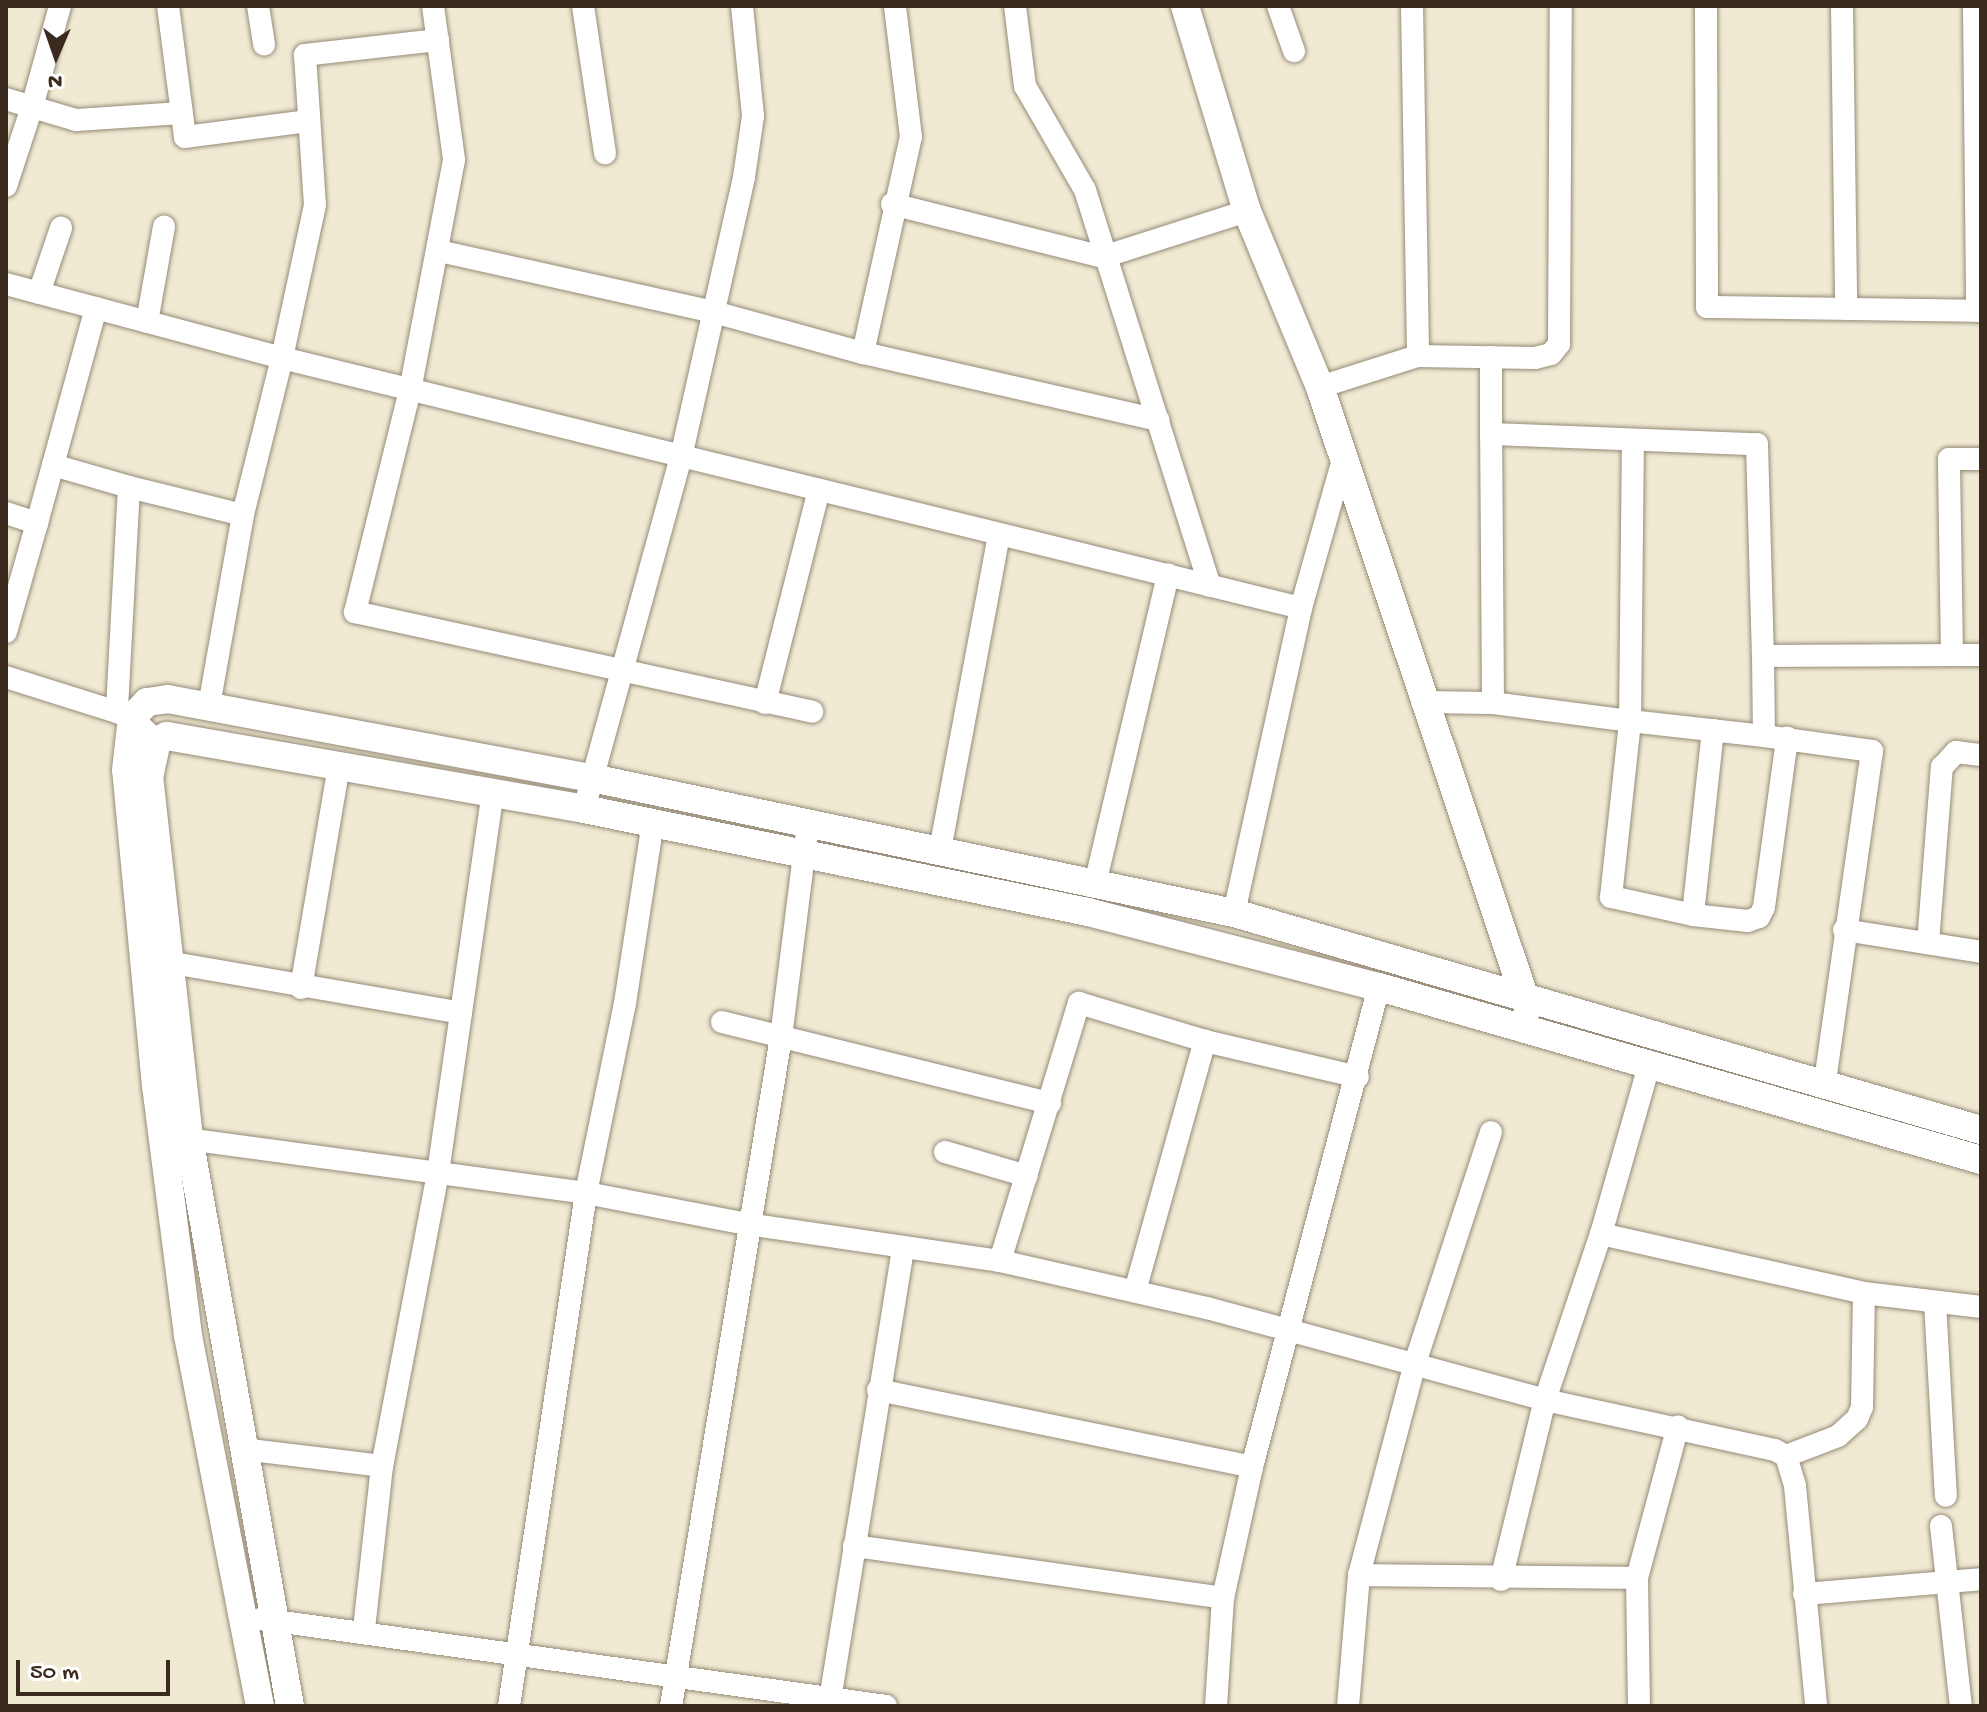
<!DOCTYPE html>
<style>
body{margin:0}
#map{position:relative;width:1987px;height:1712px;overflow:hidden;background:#f0ead3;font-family:"Gochi Hand",sans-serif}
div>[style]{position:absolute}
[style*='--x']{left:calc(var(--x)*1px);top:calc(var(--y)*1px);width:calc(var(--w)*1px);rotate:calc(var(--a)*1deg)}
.roads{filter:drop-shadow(0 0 2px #968a78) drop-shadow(0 0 2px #968a78)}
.minor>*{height:22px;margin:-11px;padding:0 11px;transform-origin:11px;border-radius:11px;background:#fff}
.tertiary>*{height:28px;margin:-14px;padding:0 14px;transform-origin:14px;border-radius:14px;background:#fff}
span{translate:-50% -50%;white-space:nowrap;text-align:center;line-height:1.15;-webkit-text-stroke:8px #fff;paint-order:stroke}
.frame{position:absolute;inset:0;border:8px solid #3b2a1e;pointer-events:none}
.north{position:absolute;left:16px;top:16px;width:80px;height:80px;-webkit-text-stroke:6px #fff;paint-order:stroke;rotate:182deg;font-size:22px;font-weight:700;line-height:32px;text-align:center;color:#3b2a1e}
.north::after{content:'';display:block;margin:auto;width:28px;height:36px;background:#3b2a1e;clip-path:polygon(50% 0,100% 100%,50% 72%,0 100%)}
.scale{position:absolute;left:16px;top:1660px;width:154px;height:36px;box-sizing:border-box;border:4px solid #3b2a1e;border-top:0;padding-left:10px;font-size:24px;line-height:28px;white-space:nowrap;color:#3b2a1e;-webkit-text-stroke:6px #fff;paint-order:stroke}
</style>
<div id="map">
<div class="roads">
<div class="minor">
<div style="--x:168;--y:6;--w:132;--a:82.6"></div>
<div style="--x:185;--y:137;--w:125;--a:-7.4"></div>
<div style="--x:258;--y:6;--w:39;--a:81"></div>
<div style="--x:433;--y:6;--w:155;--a:82.2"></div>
<div style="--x:454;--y:160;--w:234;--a:100.8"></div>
<div style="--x:410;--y:390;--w:229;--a:103.9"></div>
<div style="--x:355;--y:612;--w:468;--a:12.3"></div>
<div style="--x:583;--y:6;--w:149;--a:81.5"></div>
<div style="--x:1015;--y:6;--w:81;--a:82.9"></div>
<div style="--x:1025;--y:86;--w:120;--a:60"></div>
<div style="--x:1085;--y:190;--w:415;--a:72.5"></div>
<div style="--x:1278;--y:6;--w:48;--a:70.4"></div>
<div style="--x:1412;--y:6;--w:350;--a:89"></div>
<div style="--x:1706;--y:6;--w:301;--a:89.8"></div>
<div style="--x:1707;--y:307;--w:274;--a:0.8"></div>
<div style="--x:1842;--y:6;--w:303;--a:89.2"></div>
<div style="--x:1974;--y:6;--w:305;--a:89.4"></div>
<div style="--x:438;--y:40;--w:134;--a:173.6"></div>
<div style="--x:305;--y:55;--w:150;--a:86.2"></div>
<div style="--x:315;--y:205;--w:157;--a:102.2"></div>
<div style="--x:282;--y:358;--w:1049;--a:13.78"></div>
<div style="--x:1301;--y:608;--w:154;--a:-74.2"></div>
<div style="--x:6;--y:99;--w:27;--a:17"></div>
<div style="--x:32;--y:107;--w:105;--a:-74.5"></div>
<div style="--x:6;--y:186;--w:83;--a:-71.8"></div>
<div style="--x:32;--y:107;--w:46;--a:16.5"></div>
<div style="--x:76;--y:120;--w:106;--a:-3.8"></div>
<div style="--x:892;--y:204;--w:218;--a:14.1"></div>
<div style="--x:1103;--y:257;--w:151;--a:-17.7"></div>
<div style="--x:439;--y:251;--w:282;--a:12.5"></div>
<div style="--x:714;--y:312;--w:155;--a:15.4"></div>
<div style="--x:863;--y:353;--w:221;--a:-77.5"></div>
<div style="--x:911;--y:137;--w:132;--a:-97"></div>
<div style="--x:6;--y:284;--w:286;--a:15"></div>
<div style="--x:282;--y:358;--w:162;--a:104"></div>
<div style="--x:243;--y:515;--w:194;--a:100.1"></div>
<div style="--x:39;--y:293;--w:69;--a:-71.3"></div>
<div style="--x:147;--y:322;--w:97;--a:-79.9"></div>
<div style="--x:863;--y:353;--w:303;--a:12.8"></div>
<div style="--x:1320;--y:387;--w:103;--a:-17.6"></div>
<div style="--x:1418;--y:356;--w:117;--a:1"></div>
<div style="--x:1535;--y:358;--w:16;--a:-14"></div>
<div style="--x:1551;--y:354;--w:13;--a:-51"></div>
<div style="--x:1559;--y:344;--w:338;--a:-89.7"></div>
<div style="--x:1491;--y:434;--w:77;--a:-90"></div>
<div style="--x:53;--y:465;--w:163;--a:-74.7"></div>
<div style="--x:129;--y:487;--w:117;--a:13.8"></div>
<div style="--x:6;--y:513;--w:33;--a:18"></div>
<div style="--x:37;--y:523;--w:60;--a:-74.6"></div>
<div style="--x:53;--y:465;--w:79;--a:16.1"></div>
<div style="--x:129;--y:487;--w:225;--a:93.1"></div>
<div style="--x:117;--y:712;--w:16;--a:22"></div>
<div style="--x:132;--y:718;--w:34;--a:43"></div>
<div style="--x:6;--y:632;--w:113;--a:-74.1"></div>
<div style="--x:1952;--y:655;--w:29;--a:0"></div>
<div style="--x:6;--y:677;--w:116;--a:17.5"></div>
<div style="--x:1422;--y:702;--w:71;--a:0.8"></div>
<div style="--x:1493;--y:703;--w:269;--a:-90.4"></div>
<div style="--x:1491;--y:434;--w:266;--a:2.2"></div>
<div style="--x:1757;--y:444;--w:212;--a:88.4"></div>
<div style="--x:1763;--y:656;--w:189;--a:-0.3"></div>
<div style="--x:1952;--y:655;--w:196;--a:-90.9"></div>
<div style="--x:1949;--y:459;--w:32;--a:0"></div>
<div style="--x:765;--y:703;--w:220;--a:-75.8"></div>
<div style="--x:1493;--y:703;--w:138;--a:7.5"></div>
<div style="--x:1630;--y:721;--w:281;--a:-89.4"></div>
<div style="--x:1713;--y:730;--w:186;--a:96.2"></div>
<div style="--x:1693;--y:915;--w:55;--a:6.2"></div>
<div style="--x:1748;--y:921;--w:12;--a:-20"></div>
<div style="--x:1759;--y:917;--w:11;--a:-63"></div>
<div style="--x:1764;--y:907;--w:171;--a:-82.2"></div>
<div style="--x:1764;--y:736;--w:109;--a:7.9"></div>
<div style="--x:1872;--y:751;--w:340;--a:98.1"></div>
<div style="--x:584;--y:809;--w:365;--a:-74.6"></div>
<div style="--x:681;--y:457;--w:287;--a:-77.3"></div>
<div style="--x:744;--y:177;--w:62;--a:-81.6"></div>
<div style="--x:753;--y:116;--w:111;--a:-95.7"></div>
<div style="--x:940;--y:850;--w:321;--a:-79.4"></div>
<div style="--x:1095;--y:884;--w:318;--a:-76.7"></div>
<div style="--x:1234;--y:913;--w:312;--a:-77.6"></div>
<div style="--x:1693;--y:915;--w:84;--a:-167.6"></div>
<div style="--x:1611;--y:897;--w:177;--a:-83.8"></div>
<div style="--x:1630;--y:721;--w:135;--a:6.4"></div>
<div style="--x:1764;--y:736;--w:80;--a:-90.7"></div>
<div style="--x:1844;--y:930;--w:139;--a:9.1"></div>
<div style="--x:1928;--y:943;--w:177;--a:-85.5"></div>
<div style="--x:1942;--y:767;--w:21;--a:-47"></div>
<div style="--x:1956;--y:752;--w:25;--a:7"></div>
<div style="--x:167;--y:962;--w:298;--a:9.8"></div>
<div style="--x:461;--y:1013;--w:162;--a:98.2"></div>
<div style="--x:438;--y:1173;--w:298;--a:100.8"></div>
<div style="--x:382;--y:1466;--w:165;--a:96.3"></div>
<div style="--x:301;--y:988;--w:225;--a:-80.3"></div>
<div style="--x:461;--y:1013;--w:224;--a:-81.8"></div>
<div style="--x:722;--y:1022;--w:338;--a:13.9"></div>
<div style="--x:173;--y:1137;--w:417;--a:7.7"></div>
<div style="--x:586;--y:1193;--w:164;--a:10.9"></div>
<div style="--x:747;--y:1224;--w:256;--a:8.3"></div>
<div style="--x:1000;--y:1261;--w:212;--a:12.8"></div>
<div style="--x:1207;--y:1308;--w:350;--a:15.2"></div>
<div style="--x:1545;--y:1400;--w:235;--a:12.3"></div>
<div style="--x:1775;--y:1450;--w:13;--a:29"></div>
<div style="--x:1786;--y:1456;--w:31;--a:73"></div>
<div style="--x:1795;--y:1486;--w:221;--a:84.5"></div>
<div style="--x:945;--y:1152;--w:85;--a:16.3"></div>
<div style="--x:1601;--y:1234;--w:270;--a:12.6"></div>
<div style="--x:1864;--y:1293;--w:118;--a:6.8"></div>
<div style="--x:1000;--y:1261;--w:270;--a:-73"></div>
<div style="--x:1079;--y:1003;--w:132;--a:16.8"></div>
<div style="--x:1205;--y:1041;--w:157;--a:13.2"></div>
<div style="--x:1135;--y:1291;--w:260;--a:-74.4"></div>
<div style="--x:1935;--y:1302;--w:194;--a:86.8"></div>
<div style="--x:878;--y:1390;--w:382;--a:11.6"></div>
<div style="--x:242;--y:1449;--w:141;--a:6.9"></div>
<div style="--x:1786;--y:1456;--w:56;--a:-21"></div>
<div style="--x:1838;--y:1436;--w:25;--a:-42"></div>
<div style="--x:1857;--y:1419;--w:13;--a:-67"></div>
<div style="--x:1862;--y:1407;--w:114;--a:-89"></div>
<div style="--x:1941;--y:1526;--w:181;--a:83.7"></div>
<div style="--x:854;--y:1546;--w:373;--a:8"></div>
<div style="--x:1359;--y:1575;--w:278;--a:0.6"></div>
<div style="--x:1501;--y:1580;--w:185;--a:-76.3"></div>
<div style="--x:1545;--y:1400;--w:175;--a:-71.4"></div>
<div style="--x:1601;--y:1234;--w:176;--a:-74.1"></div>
<div style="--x:1804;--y:1594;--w:178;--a:-4.8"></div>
<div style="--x:261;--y:1619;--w:631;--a:7.92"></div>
<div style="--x:509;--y:1706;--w:519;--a:-81.46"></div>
<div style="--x:586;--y:1193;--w:194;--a:-78.4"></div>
<div style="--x:625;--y:1003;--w:183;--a:-81.2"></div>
<div style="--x:671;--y:1706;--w:678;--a:-80.66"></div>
<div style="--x:781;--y:1037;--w:201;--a:-82.8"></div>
<div style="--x:829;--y:1706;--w:465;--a:-80.8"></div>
<div style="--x:1216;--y:1706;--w:108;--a:-86.3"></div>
<div style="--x:1223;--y:1598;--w:134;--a:-77.5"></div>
<div style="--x:1252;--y:1467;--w:497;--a:-75.2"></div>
<div style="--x:1348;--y:1706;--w:131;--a:-85.2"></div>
<div style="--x:1359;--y:1575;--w:219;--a:-75.2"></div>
<div style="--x:1415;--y:1363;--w:243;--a:-71.8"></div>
<div style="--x:1639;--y:1706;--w:128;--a:-90.9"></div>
<div style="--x:1637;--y:1578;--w:157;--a:-74.9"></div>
</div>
<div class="tertiary">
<div style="--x:1185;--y:6;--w:214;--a:73.2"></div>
<div style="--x:1247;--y:211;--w:191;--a:67.5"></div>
<div style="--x:1320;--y:387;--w:655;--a:71.48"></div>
<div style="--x:260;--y:1706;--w:378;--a:-101"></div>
<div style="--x:188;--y:1335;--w:251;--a:-97.3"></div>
<div style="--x:156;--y:1086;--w:317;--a:-95.4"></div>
<div style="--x:126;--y:770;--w:52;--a:-83.4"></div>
<div style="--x:132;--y:718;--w:22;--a:-47"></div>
<div style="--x:147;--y:702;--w:21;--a:-8"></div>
<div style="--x:168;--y:699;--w:431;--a:10.6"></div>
<div style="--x:592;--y:778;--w:656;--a:11.88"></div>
<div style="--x:1234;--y:913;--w:778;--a:16.2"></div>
<div style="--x:290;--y:1706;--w:577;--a:-100.08"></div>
<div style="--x:189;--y:1138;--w:362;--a:-96.3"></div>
<div style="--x:149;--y:778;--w:38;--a:-78"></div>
<div style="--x:157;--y:741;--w:11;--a:-27"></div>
<div style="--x:167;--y:736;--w:423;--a:9.9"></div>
<div style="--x:584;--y:809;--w:514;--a:11.55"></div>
<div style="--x:1088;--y:912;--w:301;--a:14.5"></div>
<div style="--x:1379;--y:987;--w:626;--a:16.03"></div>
</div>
</div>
<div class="frame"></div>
<div class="north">N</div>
<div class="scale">50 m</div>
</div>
